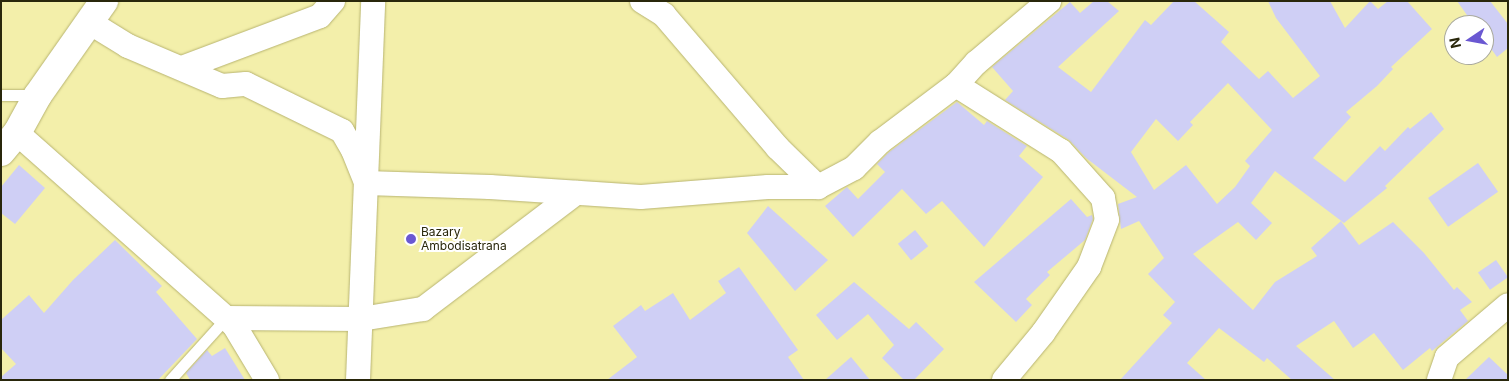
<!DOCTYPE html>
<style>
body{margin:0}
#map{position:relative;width:1509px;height:381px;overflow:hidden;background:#f3efaa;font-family:Inter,sans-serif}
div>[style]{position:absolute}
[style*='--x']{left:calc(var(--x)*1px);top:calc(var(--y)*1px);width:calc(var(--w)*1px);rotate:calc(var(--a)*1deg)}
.building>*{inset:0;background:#cfcff5;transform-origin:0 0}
.roads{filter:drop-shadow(0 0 1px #b8b471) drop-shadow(0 0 1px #b8b471)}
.lane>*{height:11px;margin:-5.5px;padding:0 5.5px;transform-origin:5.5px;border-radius:5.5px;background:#fff}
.street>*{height:24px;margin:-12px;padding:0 12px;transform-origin:12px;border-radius:12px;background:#fff}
.secondary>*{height:28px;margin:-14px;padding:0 14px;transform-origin:14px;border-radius:14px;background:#fff}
.dots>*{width:14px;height:14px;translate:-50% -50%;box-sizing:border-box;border:2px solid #fff;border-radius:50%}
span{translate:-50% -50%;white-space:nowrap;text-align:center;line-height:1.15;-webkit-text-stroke:4px #fff;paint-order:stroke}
.poi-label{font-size:12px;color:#29270b}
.left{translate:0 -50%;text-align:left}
.frame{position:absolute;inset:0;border:2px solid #29270b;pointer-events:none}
.north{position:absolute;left:1444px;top:15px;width:50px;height:50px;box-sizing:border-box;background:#fff;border:1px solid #a9a99d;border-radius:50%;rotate:258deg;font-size:14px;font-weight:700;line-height:20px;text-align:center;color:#29270b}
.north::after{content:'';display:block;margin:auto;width:18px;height:22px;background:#6a58d2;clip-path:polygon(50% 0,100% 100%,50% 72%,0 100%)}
</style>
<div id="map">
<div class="building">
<div style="clip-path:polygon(evenodd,1094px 1px,1107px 1px,1119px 11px,1058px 67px,1091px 92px,1145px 20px,1151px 25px,1174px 1px,1194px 1px,1229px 32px,1221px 42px,1259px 79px,1268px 71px,1293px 98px,1320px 76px,1276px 18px,1268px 1px,1330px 1px,1345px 28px,1370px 1px,1378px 9px,1388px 1px,1407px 1px,1432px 29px,1391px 67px,1393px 69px,1377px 86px,1346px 112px,1351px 117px,1313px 158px,1345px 182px,1380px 146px,1385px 151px,1408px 127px,1410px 129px,1431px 112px,1444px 129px,1385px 186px,1387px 188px,1344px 223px,1275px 171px,1251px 203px,1272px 223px,1256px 240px,1238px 222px,1193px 254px,1253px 310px,1275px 282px,1317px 256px,1311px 248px,1341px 221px,1359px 245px,1393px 222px,1424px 253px,1454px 290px,1457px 287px,1472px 302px,1460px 310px,1468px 321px,1432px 351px,1430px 348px,1403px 370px,1374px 333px,1353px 348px,1334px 321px,1296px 346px,1335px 380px,1292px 380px,1267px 358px,1264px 362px,1219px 328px,1187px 363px,1206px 380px,1120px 380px,1172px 323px,1163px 315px,1175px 302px,1148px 274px,1164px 258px,1139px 221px,1121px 229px,1118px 204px,1137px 197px,1086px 158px,1069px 140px,1005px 100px,1013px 91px,992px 67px,1070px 2px,1080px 13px,1094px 1px,1228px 83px,1272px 130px,1245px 161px,1250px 166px,1235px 187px,1217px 204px,1186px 165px,1154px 190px,1131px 152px,1156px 119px,1178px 141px,1193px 125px,1190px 122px,1228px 83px)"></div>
<div style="clip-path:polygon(1457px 1px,1490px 1px,1508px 24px,1508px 48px,1497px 57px,1484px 39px,1484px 25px,1474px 25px)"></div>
<div style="clip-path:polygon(957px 102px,984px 125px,987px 121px,1027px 146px,1019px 156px,1043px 177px,984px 247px,942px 201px,926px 214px,902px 189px,853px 237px,825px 206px,847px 187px,858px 199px,885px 172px,877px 164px,889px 152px)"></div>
<div style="left:1478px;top:163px;width:35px;height:61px;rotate:55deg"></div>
<div style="clip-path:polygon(19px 165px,45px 188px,15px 224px,1px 213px,1px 187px)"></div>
<div style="clip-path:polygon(1071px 199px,1087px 217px,1092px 215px,1093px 219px,1085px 240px,1047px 272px,1050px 275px,1026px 299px,1032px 305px,1016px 322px,974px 282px)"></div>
<div style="clip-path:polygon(768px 206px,828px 260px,795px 291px,747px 233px)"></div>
<div style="left:915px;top:230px;width:21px;height:22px;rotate:51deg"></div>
<div style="clip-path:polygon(115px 240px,162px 286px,156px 292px,197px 339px,158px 380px,1px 380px,1px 377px,16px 364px,1px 348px,1px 320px,29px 295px,44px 313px,73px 280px)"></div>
<div style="left:1496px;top:260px;width:21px;height:22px;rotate:55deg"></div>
<div style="clip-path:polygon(739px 267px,798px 350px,788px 357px,804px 380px,607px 380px,637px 357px,613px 326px,641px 305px,645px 311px,673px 293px,690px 320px,726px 293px,718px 281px)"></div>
<div style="clip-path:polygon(854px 282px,909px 329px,916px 322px,944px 349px,914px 380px,904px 380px,882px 358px,894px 345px,868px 314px,837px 340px,816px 315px)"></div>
<div style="clip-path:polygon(225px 348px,245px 380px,190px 380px,186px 373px,207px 350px,212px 356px)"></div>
<div style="clip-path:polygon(851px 357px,870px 380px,825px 380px)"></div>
<div style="clip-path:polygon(1489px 357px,1508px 375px,1508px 380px,1465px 380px)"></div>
</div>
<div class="roads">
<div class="lane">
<div style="--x:1;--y:95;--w:36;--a:0"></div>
<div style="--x:170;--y:380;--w:84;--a:-47.9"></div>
</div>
<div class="street">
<div style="--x:642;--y:1;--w:26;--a:32"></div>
<div style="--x:664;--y:15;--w:175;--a:49.4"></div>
<div style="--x:778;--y:148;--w:56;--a:44.3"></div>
<div style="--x:89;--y:22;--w:46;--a:31.6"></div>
<div style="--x:128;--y:46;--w:102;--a:23.1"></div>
<div style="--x:222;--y:86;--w:24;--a:-5"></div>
<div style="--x:246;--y:84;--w:107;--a:26.1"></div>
<div style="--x:342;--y:131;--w:22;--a:60"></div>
<div style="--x:353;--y:150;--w:35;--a:68"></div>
<div style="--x:366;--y:183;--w:124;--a:1.8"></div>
<div style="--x:490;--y:187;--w:151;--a:3.8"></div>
<div style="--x:641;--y:197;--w:127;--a:-4.5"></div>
<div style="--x:768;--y:187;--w:50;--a:0"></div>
<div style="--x:818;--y:187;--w:41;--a:-27.8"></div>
<div style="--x:854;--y:168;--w:37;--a:-45"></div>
<div style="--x:880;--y:142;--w:95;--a:-36.9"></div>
<div style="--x:956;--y:85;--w:30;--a:-48"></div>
<div style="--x:976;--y:63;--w:96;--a:-40.3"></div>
<div style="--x:182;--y:68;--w:147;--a:-20.6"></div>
<div style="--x:320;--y:16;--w:20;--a:-49"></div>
<div style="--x:956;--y:85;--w:124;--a:32.2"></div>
<div style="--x:1061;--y:151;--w:63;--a:48.2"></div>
<div style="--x:1103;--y:198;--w:22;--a:80"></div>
<div style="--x:1107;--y:220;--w:50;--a:111"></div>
<div style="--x:1089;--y:267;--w:80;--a:124.9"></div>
<div style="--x:1043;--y:333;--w:61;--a:129.7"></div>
<div style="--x:17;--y:133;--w:290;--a:41.5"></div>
<div style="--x:234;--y:325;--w:64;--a:59"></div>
<div style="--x:226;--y:318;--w:135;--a:0.4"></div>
<div style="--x:361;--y:319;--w:63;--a:-9.2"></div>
<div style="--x:423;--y:309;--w:192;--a:-37.2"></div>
<div style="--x:358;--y:380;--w:379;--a:-87.7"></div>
<div style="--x:1439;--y:380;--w:24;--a:-71"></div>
<div style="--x:1447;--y:357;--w:80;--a:-40.4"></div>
</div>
<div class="secondary">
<div style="--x:1;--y:152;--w:25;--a:-50"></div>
<div style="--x:17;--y:133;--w:43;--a:-61.1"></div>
<div style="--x:38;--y:95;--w:115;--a:-54.9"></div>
</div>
</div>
<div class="dots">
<div style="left:411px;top:239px;background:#6a58d2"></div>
</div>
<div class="poi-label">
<span class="left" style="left:421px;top:239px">Bazary<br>Ambodisatrana</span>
</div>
<div class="frame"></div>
<div class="north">N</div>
</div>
